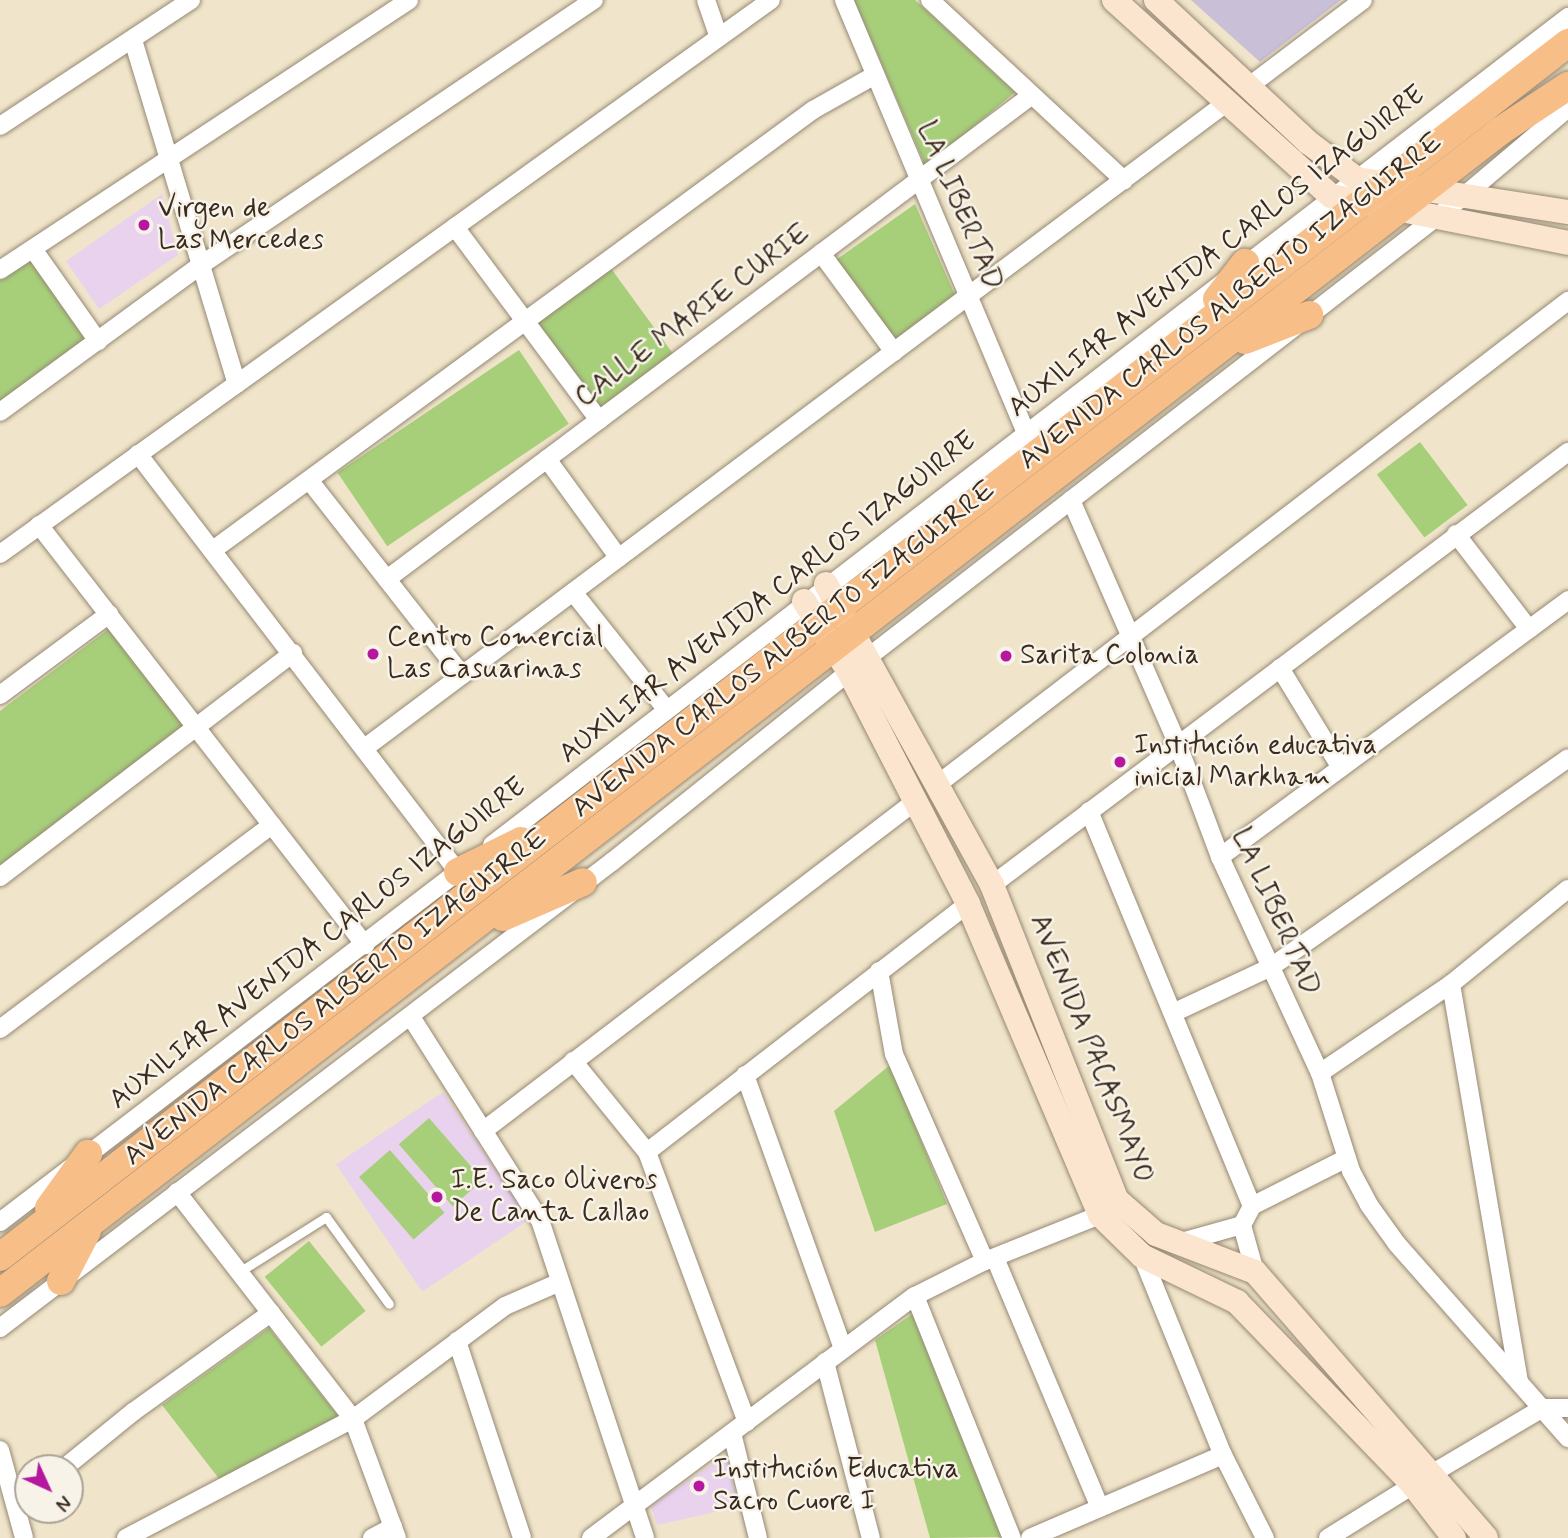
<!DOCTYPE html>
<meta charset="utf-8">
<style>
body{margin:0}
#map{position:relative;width:1568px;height:1538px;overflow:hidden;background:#f0e5ca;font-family:Mynerve,sans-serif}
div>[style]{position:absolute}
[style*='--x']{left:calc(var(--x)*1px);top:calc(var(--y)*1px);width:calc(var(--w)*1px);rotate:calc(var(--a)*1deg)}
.built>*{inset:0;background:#e8d2ee;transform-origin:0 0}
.industrial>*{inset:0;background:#c9bfd7}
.green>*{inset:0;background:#a7cf7a;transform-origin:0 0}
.roads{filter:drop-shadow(0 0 2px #968874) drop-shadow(0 0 2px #968874)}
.service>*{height:9px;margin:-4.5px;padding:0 4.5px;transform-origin:4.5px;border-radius:4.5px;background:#fff}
.minor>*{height:18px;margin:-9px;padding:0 9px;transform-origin:9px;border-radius:9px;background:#fff}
.secondary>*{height:24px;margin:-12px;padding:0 12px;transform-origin:12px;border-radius:12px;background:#fce5cf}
.primary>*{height:28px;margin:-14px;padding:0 14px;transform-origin:14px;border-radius:14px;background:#f7be88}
.dots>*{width:19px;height:19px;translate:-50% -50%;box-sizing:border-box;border:4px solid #f7f3e8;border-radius:50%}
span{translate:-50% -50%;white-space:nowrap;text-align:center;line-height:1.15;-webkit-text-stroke:5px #f7f3e8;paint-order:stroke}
.street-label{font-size:28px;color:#3b2a1e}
.poi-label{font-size:28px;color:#3b2a1e}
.left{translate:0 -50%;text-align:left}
.north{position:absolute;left:14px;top:1454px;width:70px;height:70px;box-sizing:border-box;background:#f7f3e8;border:2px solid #aca397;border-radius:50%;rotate:135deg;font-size:19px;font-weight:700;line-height:28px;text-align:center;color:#3b2a1e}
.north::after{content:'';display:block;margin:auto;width:24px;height:32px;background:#b5179e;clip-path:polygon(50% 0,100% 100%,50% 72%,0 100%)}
</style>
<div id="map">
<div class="built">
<div style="clip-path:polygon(162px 194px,178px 255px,99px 309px,66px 261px)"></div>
<div style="left:443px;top:1092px;width:154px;height:129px;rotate:56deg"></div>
<div style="clip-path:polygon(727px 1454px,738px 1507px,657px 1525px,651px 1506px)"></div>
</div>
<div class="industrial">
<div style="clip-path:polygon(1191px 0,1341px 0,1260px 62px)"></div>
</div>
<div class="green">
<div style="clip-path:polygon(854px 0,915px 0,1015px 92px,926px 167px)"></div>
<div style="clip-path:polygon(915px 204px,955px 295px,891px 343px,833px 262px)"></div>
<div style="clip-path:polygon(32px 258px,89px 339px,0 404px,0 279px)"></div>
<div style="left:610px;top:267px;width:112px;height:95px;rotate:54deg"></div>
<div style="left:519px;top:350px;width:89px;height:219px;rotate:56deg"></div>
<div style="left:1420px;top:442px;width:79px;height:54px;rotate:53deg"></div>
<div style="clip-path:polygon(110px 628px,187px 725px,0 870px,0 711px)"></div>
<div style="clip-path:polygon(890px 1065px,947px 1204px,875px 1232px,834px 1111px)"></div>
<div style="left:429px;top:1118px;width:82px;height:40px;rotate:49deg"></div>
<div style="left:390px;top:1150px;width:83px;height:41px;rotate:49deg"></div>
<div style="left:309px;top:1241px;width:90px;height:57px;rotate:51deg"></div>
<div style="clip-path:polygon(914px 1313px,1004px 1537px,930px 1538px,875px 1340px)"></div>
<div style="clip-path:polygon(269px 1328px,339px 1417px,220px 1480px,162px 1405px)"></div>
</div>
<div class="roads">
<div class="service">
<div style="--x:239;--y:1272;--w:103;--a:-32.3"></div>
<div style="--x:326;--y:1217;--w:107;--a:54.1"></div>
</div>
<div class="minor">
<div style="--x:706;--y:0;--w:39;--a:71"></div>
<div style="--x:844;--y:0;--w:470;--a:67.2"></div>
<div style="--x:930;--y:0;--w:265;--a:42.9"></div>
<div style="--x:133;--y:40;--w:359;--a:73.2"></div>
<div style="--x:1248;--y:87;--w:144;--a:-37.1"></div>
<div style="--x:0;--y:126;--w:229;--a:-33.4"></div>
<div style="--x:455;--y:227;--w:241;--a:53.3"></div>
<div style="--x:33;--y:249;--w:113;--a:54.8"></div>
<div style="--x:821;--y:253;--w:123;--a:53.6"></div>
<div style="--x:0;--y:270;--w:490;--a:-33.4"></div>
<div style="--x:0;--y:412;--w:249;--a:-36.2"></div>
<div style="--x:201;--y:265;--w:474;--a:-34"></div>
<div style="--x:138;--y:454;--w:526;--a:52.56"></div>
<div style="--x:547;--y:459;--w:122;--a:54"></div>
<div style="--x:309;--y:480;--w:248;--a:51.9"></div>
<div style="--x:1071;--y:500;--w:267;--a:66.4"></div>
<div style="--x:1178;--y:745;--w:120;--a:69.4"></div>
<div style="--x:1220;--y:857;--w:238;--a:65.2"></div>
<div style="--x:1320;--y:1073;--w:103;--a:72.4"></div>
<div style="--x:1351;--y:1171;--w:38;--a:62"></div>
<div style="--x:1369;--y:1205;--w:48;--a:54.3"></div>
<div style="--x:1397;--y:1244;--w:259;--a:48.6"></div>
<div style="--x:39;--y:525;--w:532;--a:52.18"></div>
<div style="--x:1456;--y:534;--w:120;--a:52.5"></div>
<div style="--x:213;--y:550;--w:744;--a:-36.25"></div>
<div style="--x:813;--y:110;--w:71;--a:-29.4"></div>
<div style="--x:0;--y:554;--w:949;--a:-35.7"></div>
<div style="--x:387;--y:579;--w:806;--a:-36.88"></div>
<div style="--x:573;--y:592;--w:149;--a:51.5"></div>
<div style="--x:1280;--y:668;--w:117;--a:58.6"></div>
<div style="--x:0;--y:695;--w:136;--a:-36.6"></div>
<div style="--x:366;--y:747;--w:1074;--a:-36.83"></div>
<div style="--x:938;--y:784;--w:794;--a:-37.48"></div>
<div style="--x:1089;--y:811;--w:427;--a:67.6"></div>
<div style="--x:492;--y:845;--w:1358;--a:-37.58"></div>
<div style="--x:1220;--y:857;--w:433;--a:-36.4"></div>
<div style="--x:0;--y:877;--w:369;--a:-37.4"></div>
<div style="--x:992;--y:885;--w:721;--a:-36.93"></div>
<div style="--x:879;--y:971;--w:84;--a:79.8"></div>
<div style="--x:894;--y:1054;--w:226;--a:66.3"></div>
<div style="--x:1451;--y:984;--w:403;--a:80.3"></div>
<div style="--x:1173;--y:1013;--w:108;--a:-25.1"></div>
<div style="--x:1271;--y:967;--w:363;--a:-35.1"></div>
<div style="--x:411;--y:1017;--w:241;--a:57.6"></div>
<div style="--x:540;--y:1220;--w:335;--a:71.7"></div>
<div style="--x:0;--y:1029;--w:340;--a:-36.9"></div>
<div style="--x:573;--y:1061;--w:117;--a:50.9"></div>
<div style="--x:647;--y:1152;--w:288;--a:69.7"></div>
<div style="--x:1320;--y:1073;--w:158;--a:-34.2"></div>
<div style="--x:1451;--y:984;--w:151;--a:-39.1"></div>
<div style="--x:745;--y:1075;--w:290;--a:70.3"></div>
<div style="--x:483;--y:1131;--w:546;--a:-37.33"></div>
<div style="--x:647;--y:1152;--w:406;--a:-37.7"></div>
<div style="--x:177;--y:1192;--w:287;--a:52.2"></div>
<div style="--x:353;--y:1419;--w:127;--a:69.7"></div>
<div style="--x:0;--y:1222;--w:584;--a:-37.42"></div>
<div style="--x:1178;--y:1243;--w:66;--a:-15.7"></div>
<div style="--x:1142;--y:1256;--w:215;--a:67.9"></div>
<div style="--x:1223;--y:1455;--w:93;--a:63.2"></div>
<div style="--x:995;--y:1258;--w:271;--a:67.2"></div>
<div style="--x:1255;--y:1272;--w:49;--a:-105.5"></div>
<div style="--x:1242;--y:1225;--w:21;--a:-62"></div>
<div style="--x:1252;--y:1206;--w:106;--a:-26.8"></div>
<div style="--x:915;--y:1296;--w:261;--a:68.2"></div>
<div style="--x:0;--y:1328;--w:771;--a:-37.3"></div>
<div style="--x:613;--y:861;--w:302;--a:-38.7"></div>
<div style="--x:849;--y:672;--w:779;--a:-37.75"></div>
<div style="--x:1465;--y:195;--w:135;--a:-40.2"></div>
<div style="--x:457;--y:1341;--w:207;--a:71.7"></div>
<div style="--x:825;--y:1362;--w:182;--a:75.4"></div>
<div style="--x:732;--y:1433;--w:108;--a:76.1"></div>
<div style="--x:0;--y:1450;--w:91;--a:74.7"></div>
<div style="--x:64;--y:1468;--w:89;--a:-39.1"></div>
<div style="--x:133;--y:1412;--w:170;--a:-35.7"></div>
<div style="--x:1433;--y:1473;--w:128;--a:-30.6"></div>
<div style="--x:1543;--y:1408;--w:25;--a:0"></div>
<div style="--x:126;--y:1538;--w:256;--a:-27.7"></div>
<div style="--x:353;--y:1419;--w:189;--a:-36.6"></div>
<div style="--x:505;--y:1306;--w:60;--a:-23.6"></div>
<div style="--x:372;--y:1538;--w:24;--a:-28"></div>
<div style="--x:591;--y:1538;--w:404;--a:-36.8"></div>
<div style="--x:915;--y:1296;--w:78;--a:-26.6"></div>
<div style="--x:985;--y:1261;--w:124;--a:-21.8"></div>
<div style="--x:1030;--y:1538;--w:210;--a:-23.3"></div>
<div style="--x:1328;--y:1538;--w:100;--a:-31.9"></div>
</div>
<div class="secondary">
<div style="--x:1114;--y:0;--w:292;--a:42.1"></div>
<div style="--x:1331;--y:196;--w:242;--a:11.2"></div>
<div style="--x:1156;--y:0;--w:209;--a:43.1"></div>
<div style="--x:1309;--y:143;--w:60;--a:36.9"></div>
<div style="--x:1357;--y:179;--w:214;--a:8.9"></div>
<div style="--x:826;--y:584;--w:344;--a:61.1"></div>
<div style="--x:992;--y:885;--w:339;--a:68.4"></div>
<div style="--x:1117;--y:1200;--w:52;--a:41.1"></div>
<div style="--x:1156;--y:1234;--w:106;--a:21"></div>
<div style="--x:1255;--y:1272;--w:352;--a:49"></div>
<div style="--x:804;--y:601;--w:84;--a:57.6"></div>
<div style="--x:849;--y:672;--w:261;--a:62.8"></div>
<div style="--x:968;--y:904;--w:338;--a:67"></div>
<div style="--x:1100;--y:1215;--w:59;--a:44.3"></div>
<div style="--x:1142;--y:1256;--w:106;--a:25.8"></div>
<div style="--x:1237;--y:1302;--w:254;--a:46.1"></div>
<div style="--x:1413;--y:1485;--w:67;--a:52.3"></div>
</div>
<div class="primary">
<div style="--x:1217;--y:299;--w:46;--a:-52.1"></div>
<div style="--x:1245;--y:340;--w:69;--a:-21.3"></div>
<div style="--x:458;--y:872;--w:70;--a:-26.2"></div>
<div style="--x:503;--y:917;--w:87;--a:-23.6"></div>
<div style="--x:49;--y:1208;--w:67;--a:-54.2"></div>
<div style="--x:0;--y:1257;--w:1983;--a:-37.75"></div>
<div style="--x:61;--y:1281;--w:56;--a:-62.5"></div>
<div style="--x:0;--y:1293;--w:1897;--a:-37.76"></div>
<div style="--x:1500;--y:131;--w:82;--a:-33.5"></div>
</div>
</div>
<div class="dots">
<div style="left:144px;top:225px;background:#b5179e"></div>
<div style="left:373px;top:654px;background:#b5179e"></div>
<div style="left:1006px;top:656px;background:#b5179e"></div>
<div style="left:1120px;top:762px;background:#b5179e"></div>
<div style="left:437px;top:1197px;background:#b5179e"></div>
<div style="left:699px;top:1486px;background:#b5179e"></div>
</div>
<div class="street-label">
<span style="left:959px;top:206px;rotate:67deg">LA LIBERTAD</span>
<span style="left:1217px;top:252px;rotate:-38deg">AUXILIAR AVENIDA CARLOS IZAGUIRRE</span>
<span style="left:1231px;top:302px;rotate:-38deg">AVENIDA CARLOS ALBERTO IZAGUIRRE</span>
<span style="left:693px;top:316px;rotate:-37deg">CALLE MARIE CURIE</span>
<span style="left:768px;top:598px;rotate:-38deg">AUXILIAR AVENIDA CARLOS IZAGUIRRE</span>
<span style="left:784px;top:650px;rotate:-38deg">AVENIDA CARLOS ALBERTO IZAGUIRRE</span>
<span style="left:1275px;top:912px;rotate:66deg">LA LIBERTAD</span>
<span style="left:318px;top:944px;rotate:-38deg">AUXILIAR AVENIDA CARLOS IZAGUIRRE</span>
<span style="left:336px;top:998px;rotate:-38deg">AVENIDA CARLOS ALBERTO IZAGUIRRE</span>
<span style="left:1091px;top:1049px;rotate:68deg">AVENIDA PACASMAYO</span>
</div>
<div class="poi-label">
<span class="left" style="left:158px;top:225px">Virgen de<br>Las Mercedes</span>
<span class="left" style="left:387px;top:654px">Centro Comercial<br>Las Casuarinas</span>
<span class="left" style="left:1020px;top:656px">Sarita Colonia</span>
<span class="left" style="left:1134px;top:762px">Institución educativa<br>inicial Markham</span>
<span class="left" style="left:451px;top:1197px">I.E. Saco Oliveros<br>De Canta Callao</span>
<span class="left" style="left:713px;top:1486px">Institución Educativa<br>Sacro Cuore I</span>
</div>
<div class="north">N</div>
</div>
